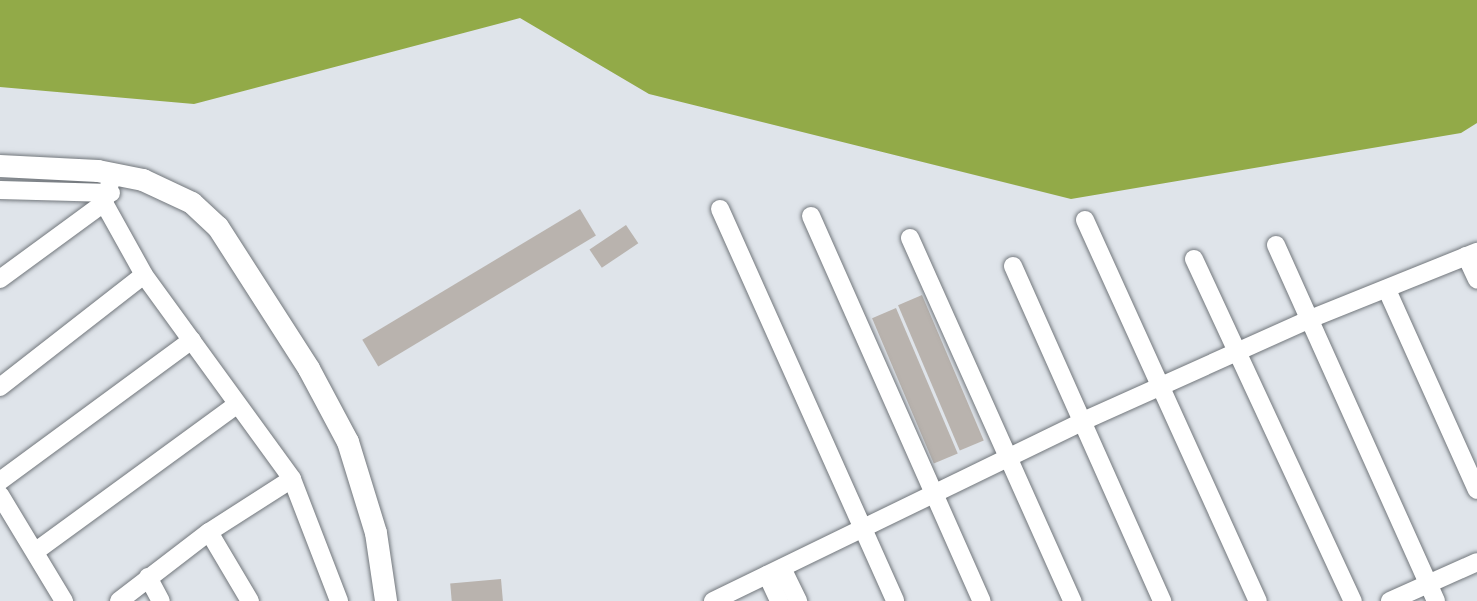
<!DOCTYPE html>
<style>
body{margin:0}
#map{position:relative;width:1477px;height:601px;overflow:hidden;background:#dfe4ea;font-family:"PT Sans",sans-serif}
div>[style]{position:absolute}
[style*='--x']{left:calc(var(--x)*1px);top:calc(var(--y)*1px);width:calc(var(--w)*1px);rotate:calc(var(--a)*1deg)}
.forest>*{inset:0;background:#92aa48}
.building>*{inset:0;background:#b9b3ae;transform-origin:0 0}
.roads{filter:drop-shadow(0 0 2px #72777c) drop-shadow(0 0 2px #72777c)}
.minor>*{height:18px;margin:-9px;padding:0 9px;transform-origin:9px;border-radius:9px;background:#fff}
.tertiary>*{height:22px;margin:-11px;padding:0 11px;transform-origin:11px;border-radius:11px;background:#fff}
span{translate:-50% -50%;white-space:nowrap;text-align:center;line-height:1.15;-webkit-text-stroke:6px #dfe4ea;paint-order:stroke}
</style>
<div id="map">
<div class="forest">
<div style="clip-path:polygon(0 0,1477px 0,1477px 123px,1461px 133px,1071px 199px,649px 94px,520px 18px,194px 104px,0 87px)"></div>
</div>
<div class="building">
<div style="left:580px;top:209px;width:31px;height:254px;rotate:59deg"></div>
<div style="left:626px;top:225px;width:22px;height:44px;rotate:56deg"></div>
<div style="left:922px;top:295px;width:158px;height:26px;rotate:67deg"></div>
<div style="left:896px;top:308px;width:158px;height:26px;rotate:67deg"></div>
<div style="left:501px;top:579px;width:22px;height:51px;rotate:85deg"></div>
</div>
<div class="roads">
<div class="minor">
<div style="--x:0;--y:190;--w:111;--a:1.5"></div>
<div style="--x:104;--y:203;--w:82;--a:60.9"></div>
<div style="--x:144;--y:275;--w:252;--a:54"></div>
<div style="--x:292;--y:479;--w:131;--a:68.9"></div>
<div style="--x:720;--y:209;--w:429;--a:65.9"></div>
<div style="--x:811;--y:216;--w:421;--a:66.1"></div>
<div style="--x:1085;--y:220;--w:418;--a:65.6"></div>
<div style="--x:910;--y:238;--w:398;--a:65.9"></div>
<div style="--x:1276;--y:245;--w:390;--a:65.8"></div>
<div style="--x:1466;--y:256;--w:26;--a:65"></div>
<div style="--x:1194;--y:259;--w:377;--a:65.1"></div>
<div style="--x:1013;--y:266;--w:367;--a:66"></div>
<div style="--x:0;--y:279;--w:129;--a:-36.2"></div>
<div style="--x:104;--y:203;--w:31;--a:-73"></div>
<div style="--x:1387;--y:290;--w:219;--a:65.8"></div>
<div style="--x:0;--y:387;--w:182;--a:-37.9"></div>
<div style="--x:0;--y:481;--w:238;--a:-36.3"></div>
<div style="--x:0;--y:495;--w:124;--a:58.9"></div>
<div style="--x:209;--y:532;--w:80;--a:59.3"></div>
<div style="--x:36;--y:551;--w:248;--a:-36.1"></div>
<div style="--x:782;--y:568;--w:37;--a:64"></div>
<div style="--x:767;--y:575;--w:29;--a:65"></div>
<div style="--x:148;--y:577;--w:27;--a:62"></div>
<div style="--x:119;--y:601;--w:113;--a:-37.5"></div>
<div style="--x:209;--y:532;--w:98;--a:-32.6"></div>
<div style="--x:713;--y:601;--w:409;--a:-25.9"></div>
<div style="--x:1081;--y:422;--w:251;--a:-24.2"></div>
<div style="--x:1310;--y:319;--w:180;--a:-21.9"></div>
<div style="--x:1390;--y:601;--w:95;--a:-24.1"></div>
</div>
<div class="tertiary">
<div style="--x:0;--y:166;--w:98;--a:2.9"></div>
<div style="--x:98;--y:171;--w:46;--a:11.3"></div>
<div style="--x:143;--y:180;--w:54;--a:25.1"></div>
<div style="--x:192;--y:203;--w:35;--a:43"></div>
<div style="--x:218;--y:227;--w:169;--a:57.3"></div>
<div style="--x:309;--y:369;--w:83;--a:61.9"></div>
<div style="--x:348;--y:442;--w:95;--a:72.9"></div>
<div style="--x:376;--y:533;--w:69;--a:81.6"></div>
</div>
</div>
</div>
